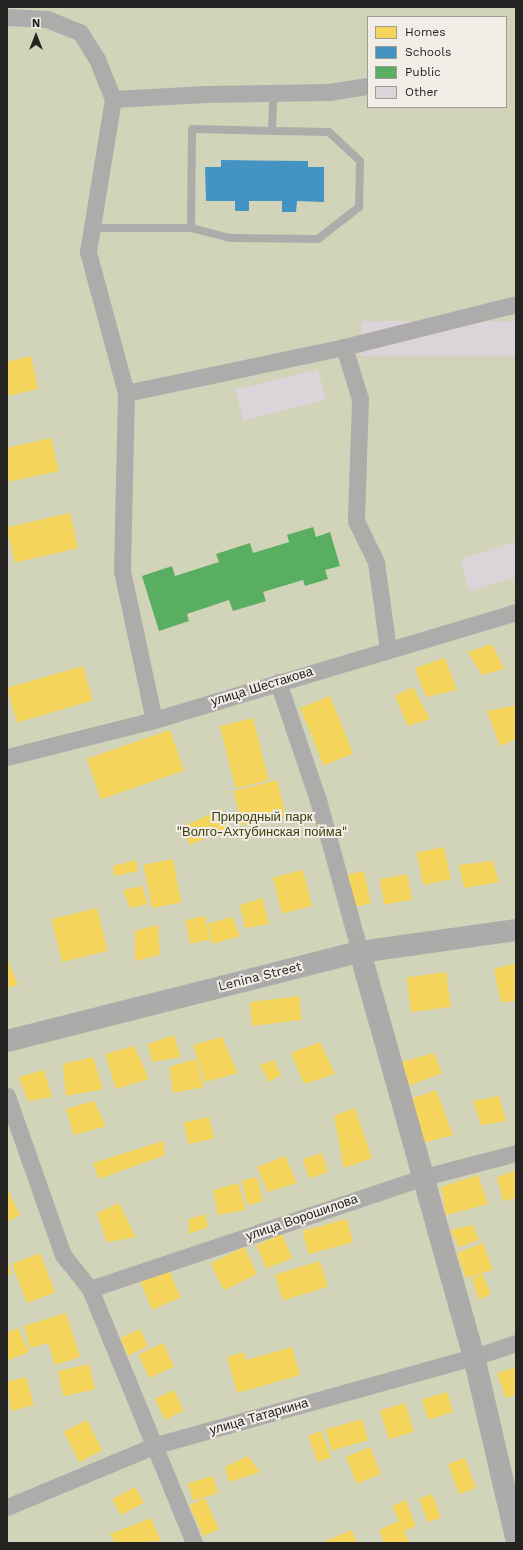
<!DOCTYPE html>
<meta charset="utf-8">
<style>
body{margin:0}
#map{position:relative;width:523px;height:1550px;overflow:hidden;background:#efece9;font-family:"Work Sans",sans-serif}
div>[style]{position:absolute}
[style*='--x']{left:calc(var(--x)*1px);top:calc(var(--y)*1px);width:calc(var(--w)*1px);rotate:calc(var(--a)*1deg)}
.green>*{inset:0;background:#d2d4ba}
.homes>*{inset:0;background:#f6d55c;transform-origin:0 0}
.schools>*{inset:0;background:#4393c3}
.public>*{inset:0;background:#5aae61}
.building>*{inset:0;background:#dbd4d9;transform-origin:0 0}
.lane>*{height:8px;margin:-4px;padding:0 4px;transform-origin:4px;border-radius:4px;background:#aeacab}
.street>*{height:17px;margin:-8.5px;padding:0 8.5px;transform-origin:8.5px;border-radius:8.5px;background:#aeacab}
.secondary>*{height:22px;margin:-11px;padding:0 11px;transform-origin:11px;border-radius:11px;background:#adaba9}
span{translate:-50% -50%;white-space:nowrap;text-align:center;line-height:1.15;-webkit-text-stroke:4px #f1ede7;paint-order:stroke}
.street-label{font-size:13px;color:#242321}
.park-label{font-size:13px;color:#3d4007}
.frame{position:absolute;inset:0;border:8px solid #242321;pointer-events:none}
.legend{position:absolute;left:367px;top:16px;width:140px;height:92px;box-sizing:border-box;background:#f1ede7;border:1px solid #9f9c98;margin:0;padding:5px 7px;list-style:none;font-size:12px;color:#242321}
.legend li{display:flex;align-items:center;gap:8px;height:20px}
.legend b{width:20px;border:1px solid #9f9c98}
.north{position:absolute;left:16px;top:16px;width:40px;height:40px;-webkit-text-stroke:3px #f1ede7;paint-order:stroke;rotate:0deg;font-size:11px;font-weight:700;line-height:16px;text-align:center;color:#242321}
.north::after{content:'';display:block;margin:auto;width:14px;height:18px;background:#242321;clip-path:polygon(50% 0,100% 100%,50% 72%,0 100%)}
</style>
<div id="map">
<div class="green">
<div style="clip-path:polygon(evenodd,7px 7px,516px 7px,516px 1543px,7px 1543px,7px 7px,368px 17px,506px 17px,506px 107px,368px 107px,368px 17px)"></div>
</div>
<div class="homes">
<div style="clip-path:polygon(31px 356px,38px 389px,7px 396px,7px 362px)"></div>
<div style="clip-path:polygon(51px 438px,59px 471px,7px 482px,7px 448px)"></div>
<div style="left:70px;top:513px;width:36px;height:65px;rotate:77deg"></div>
<div style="clip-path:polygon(492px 644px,504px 669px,482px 675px,468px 652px)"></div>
<div style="clip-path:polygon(445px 658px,457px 690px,426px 697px,415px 668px)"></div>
<div style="left:83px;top:666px;width:36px;height:79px;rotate:74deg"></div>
<div style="clip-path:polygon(413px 687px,430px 719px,408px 726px,395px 696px)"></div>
<div style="left:330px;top:696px;width:62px;height:32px;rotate:68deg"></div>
<div style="clip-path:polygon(516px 705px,516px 739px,500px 746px,487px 711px)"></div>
<div style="left:253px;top:718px;width:64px;height:34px;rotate:76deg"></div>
<div style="left:170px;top:730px;width:43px;height:88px;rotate:71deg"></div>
<div style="left:277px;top:780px;width:36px;height:45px;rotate:76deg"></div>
<div style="left:222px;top:809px;width:20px;height:44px;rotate:66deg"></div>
<div style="left:444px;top:847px;width:33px;height:28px;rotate:78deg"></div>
<div style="left:173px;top:859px;width:44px;height:30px;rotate:79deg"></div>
<div style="clip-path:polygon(136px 860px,138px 871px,114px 876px,113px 866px)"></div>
<div style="clip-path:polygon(493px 861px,499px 882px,464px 888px,459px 865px)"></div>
<div style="left:303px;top:870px;width:37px;height:31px;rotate:76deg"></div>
<div style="left:364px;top:871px;width:33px;height:23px;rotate:78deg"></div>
<div style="left:407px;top:874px;width:26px;height:28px;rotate:79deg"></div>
<div style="clip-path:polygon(142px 886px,148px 904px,130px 908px,123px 890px)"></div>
<div style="clip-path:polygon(262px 898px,269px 924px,245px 928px,240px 905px)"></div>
<div style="left:97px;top:908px;width:44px;height:47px;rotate:76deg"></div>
<div style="left:205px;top:916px;width:24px;height:20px;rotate:78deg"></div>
<div style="clip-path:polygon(232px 917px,240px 936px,212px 944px,208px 924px)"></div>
<div style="clip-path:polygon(158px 925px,160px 955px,135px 961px,135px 931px)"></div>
<div style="clip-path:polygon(7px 958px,18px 985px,7px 988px)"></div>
<div style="clip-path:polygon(516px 963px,516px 1001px,501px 1002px,494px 969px)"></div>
<div style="left:446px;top:972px;width:35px;height:40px;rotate:82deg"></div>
<div style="left:299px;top:996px;width:24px;height:50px;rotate:83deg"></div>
<div style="clip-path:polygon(174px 1035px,181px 1057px,152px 1062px,148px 1044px)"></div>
<div style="clip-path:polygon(222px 1037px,238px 1073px,205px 1082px,193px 1045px)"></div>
<div style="clip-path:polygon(320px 1042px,335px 1074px,304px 1084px,291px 1053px)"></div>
<div style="clip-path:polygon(134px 1046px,149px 1079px,116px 1089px,105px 1054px)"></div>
<div style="clip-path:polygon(434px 1053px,442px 1073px,408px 1086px,401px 1062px)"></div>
<div style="clip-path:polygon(93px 1057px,103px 1089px,66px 1096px,63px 1064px)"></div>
<div style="clip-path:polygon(196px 1059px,204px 1087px,173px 1093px,169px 1067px)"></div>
<div style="clip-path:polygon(274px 1060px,281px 1075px,269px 1082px,260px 1065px)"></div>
<div style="clip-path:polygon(44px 1070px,52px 1097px,28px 1101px,19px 1077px)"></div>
<div style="clip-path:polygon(436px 1090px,453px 1135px,423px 1143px,411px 1099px)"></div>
<div style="clip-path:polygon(499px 1096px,506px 1121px,481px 1125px,473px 1101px)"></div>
<div style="clip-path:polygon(94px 1101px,106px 1126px,74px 1135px,66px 1109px)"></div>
<div style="clip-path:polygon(355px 1108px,372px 1158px,344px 1168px,334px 1116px)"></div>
<div style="left:209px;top:1117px;width:22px;height:26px;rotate:77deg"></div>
<div style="clip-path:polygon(163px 1141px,165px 1155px,99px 1179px,93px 1163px)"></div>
<div style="left:322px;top:1153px;width:20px;height:20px;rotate:72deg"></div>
<div style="clip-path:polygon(285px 1156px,297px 1183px,268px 1192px,257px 1167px)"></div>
<div style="clip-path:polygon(516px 1170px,516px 1198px,503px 1201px,497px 1177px)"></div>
<div style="clip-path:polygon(478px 1175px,488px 1204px,446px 1215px,441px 1187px)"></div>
<div style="left:257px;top:1177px;width:25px;height:16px;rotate:76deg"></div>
<div style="clip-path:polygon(238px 1183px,246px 1210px,218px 1215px,213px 1190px)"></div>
<div style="clip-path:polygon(7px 1188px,20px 1215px,7px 1222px)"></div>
<div style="clip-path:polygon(119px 1203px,136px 1237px,107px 1242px,97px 1213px)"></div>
<div style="clip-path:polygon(205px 1214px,208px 1227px,189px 1234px,189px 1219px)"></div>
<div style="left:347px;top:1219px;width:24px;height:46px;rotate:75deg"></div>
<div style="clip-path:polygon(473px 1225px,479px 1240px,459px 1247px,450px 1230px)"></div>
<div style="left:282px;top:1234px;width:26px;height:28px;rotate:67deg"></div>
<div style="clip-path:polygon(483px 1243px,493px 1270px,482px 1273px,491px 1294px,479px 1300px,472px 1279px,482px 1273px,466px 1278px,457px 1253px)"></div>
<div style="left:244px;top:1247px;width:30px;height:37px;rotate:64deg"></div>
<div style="left:40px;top:1253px;width:42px;height:30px;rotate:69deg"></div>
<div style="clip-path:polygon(7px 1261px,12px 1274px,7px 1276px)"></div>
<div style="left:320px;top:1261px;width:27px;height:47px;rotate:73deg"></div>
<div style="left:169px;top:1270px;width:30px;height:31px;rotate:67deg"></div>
<div style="clip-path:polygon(66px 1313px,80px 1357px,55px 1365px,48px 1343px,30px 1348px,24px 1326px)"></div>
<div style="clip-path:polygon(18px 1328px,29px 1352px,7px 1361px,7px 1333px)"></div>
<div style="left:140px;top:1329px;width:19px;height:22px;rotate:65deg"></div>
<div style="left:163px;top:1343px;width:26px;height:27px;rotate:65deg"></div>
<div style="clip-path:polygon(292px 1347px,300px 1375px,237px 1393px,227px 1357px,244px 1352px,246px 1360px)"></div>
<div style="left:89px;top:1364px;width:26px;height:32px;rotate:77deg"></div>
<div style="clip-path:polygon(516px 1367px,516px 1394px,506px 1398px,497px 1373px)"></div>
<div style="clip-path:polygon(26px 1377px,34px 1405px,11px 1411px,7px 1382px)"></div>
<div style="left:174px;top:1390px;width:23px;height:21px;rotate:65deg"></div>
<div style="left:447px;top:1392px;width:21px;height:26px;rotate:73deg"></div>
<div style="left:405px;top:1403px;width:30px;height:26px;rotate:73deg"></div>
<div style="left:362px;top:1419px;width:22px;height:38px;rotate:74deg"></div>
<div style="left:87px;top:1420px;width:34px;height:26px;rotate:63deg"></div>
<div style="left:321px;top:1431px;width:28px;height:14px;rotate:69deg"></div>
<div style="left:370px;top:1447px;width:29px;height:26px;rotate:68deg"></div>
<div style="clip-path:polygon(248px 1456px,260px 1472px,229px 1482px,225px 1467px)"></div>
<div style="left:465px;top:1458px;width:32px;height:18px;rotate:70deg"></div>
<div style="left:213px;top:1476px;width:18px;height:26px;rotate:74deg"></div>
<div style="left:135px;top:1487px;width:18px;height:26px;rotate:61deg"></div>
<div style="left:432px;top:1494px;width:25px;height:14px;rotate:69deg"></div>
<div style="left:205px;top:1498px;width:34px;height:17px;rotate:66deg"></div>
<div style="clip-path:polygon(406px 1500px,416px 1526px,404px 1531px,409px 1542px,384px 1543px,379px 1530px,399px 1521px,392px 1506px)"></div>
<div style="clip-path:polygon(151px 1518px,161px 1541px,115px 1543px,110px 1534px)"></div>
<div style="clip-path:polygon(352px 1530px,357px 1543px,321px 1543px)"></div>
</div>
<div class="schools">
<div style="clip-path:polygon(221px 160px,308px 161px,308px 167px,324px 167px,324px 202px,297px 201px,296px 212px,282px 212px,282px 201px,249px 201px,249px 211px,235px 211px,235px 201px,206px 201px,205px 167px,221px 167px)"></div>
</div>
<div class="public">
<div style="clip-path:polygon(313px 527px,316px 537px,330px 532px,340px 566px,325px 570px,328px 579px,305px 586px,303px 580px,263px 592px,266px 601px,233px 611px,229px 600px,187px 614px,189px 621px,159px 631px,142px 576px,172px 566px,175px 576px,219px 562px,216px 554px,250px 543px,253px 553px,289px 542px,287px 535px)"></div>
</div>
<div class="building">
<div style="left:516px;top:321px;width:35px;height:155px;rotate:90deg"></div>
<div style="left:318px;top:369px;width:32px;height:85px;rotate:76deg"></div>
<div style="clip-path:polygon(516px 542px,516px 577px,470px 591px,460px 559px)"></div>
</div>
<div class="lane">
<div style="--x:272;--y:131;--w:37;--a:-88"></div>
<div style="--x:94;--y:228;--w:97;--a:0"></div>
<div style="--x:191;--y:228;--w:99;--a:-89.4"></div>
<div style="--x:192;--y:129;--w:137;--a:1.3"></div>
<div style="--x:329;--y:132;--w:42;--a:43.1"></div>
<div style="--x:360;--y:161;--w:46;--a:91.2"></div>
<div style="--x:359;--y:207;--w:52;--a:142"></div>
<div style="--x:318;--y:239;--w:88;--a:-179.3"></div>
<div style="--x:230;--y:238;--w:40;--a:-165.6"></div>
</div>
<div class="street">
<div style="--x:7;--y:17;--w:40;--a:2.9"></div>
<div style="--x:47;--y:19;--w:35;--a:22"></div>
<div style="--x:80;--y:32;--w:32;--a:58"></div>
<div style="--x:97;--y:59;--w:43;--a:68.2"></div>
<div style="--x:113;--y:99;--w:155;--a:99.3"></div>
<div style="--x:88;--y:252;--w:146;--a:74.9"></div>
<div style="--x:126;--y:393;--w:178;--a:91.3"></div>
<div style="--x:122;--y:571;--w:152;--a:77.9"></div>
<div style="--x:113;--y:99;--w:93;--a:-3.1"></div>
<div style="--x:206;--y:94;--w:123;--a:-0.9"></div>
<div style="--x:329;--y:92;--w:39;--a:-9"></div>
<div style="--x:344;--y:347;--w:54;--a:72.9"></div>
<div style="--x:360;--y:399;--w:122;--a:91.9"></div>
<div style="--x:356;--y:521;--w:46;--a:64"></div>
<div style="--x:376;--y:562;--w:89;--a:82.2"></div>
<div style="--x:126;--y:393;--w:223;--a:-11.9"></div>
<div style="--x:344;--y:347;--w:177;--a:-14"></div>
<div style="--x:278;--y:682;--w:125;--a:71.3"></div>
<div style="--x:318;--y:800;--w:158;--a:74.6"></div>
<div style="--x:7;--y:757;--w:152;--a:-14.1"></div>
<div style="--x:154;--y:720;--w:378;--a:-16.6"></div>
<div style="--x:7;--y:1096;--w:169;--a:70.6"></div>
<div style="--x:63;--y:1255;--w:43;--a:51.5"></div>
<div style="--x:90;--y:1289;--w:274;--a:67.7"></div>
<div style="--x:90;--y:1289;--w:352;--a:-18.5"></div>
<div style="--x:424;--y:1177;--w:95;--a:-14.6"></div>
<div style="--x:7;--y:1507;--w:161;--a:-22.6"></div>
<div style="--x:156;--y:1445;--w:330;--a:-15.5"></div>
<div style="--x:474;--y:1357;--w:44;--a:-18.4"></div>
</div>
<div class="secondary">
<div style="--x:360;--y:952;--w:421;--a:74.3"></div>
<div style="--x:474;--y:1357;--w:185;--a:76.9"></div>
<div style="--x:7;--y:1041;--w:364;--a:-14.2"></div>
<div style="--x:360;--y:952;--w:158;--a:-8"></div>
</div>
<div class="street-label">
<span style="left:262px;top:687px;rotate:-17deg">улица Шестакова</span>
<span style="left:260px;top:977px;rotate:-14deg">Lenina Street</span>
<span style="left:302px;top:1218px;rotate:-19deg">улица Ворошилова</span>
<span style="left:259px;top:1417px;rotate:-16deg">улица Татаркина</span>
</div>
<div class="park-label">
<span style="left:262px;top:825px">Природный парк<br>"Волго-Ахтубинская пойма"</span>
</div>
<div class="frame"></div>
<ul class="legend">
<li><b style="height:11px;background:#f6d55c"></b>Homes</li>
<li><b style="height:11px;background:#4393c3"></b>Schools</li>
<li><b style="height:11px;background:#5aae61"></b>Public</li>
<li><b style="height:11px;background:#dbd4d9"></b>Other</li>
</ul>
<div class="north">N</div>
</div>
